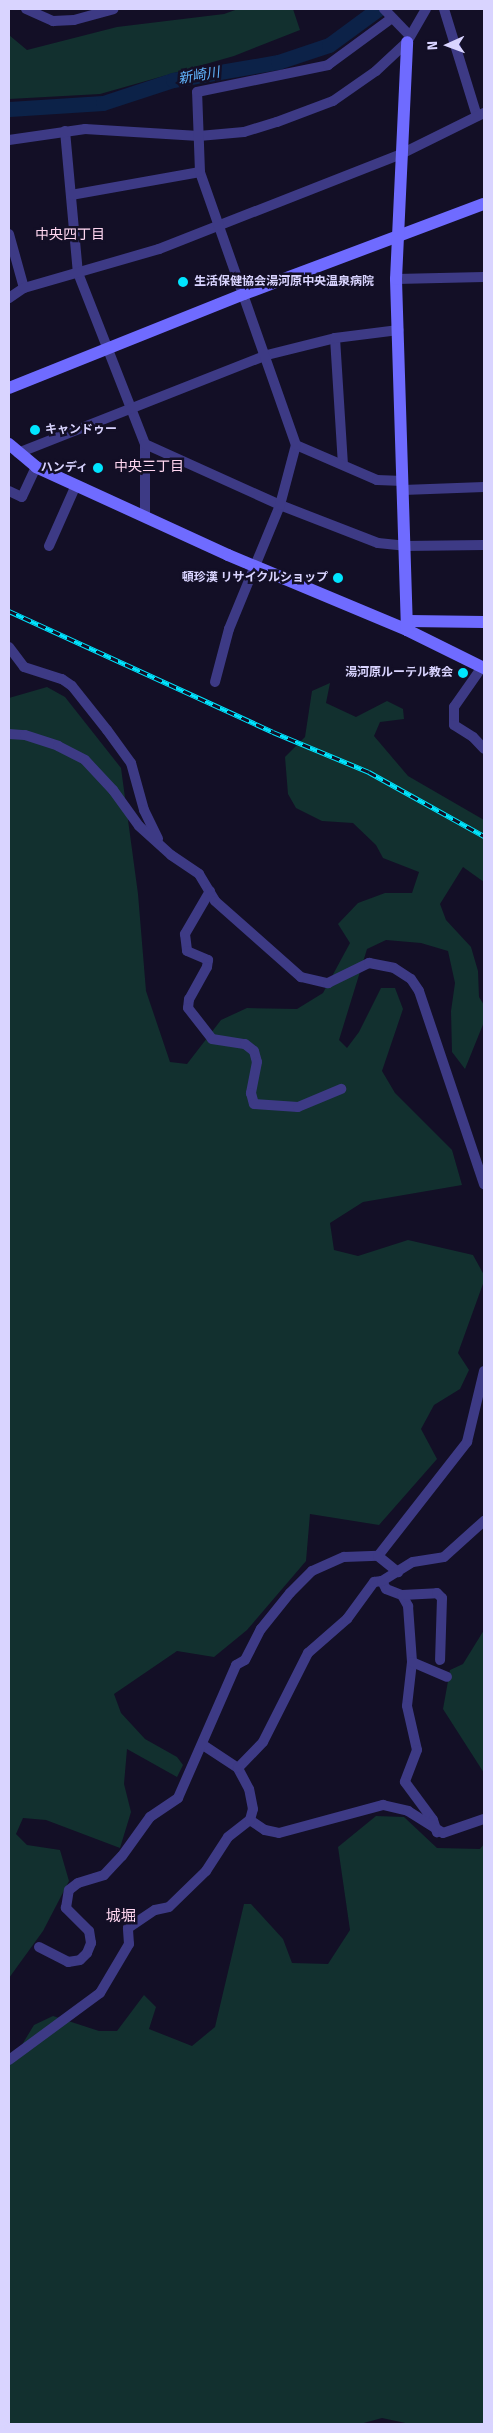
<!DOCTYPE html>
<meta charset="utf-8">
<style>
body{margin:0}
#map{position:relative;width:493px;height:2433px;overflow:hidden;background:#130f26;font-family:"Fira Sans","Noto Sans JP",sans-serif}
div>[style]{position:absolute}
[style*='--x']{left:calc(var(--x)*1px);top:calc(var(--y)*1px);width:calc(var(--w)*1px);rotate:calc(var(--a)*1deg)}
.green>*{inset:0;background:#12302f}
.river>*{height:15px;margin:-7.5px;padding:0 7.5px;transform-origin:7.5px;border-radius:7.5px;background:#0c2248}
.street>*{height:10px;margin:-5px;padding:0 5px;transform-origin:5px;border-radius:5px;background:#3d3a85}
.secondary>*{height:12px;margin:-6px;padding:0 6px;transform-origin:6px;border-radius:6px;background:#6f6bff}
.rail>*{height:4.5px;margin-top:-2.25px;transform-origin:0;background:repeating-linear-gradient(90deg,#130f26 0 8px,#00e5ff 0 16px);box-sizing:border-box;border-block:1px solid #00e5ff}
.dots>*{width:14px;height:14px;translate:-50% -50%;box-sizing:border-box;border:2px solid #130f26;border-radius:50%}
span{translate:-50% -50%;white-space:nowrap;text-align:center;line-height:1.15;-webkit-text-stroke:5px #130f26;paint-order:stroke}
.poi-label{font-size:12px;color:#d9d4ff;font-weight:700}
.left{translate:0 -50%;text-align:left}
.right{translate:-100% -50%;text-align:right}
.water-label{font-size:14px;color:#62b6ff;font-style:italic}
.neighbourhood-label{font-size:14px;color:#ffd6f0}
.quarter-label{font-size:15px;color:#ffd6f0}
.frame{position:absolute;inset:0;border:10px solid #d9d4ff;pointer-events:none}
.north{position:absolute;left:423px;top:20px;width:50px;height:50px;-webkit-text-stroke:4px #130f26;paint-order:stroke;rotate:268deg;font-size:14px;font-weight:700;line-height:20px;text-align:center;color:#d9d4ff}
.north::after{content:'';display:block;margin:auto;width:18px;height:22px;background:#d9d4ff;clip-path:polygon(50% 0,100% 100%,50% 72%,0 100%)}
</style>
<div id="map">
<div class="green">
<div style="clip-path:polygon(238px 9px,293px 9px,300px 30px,234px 56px,100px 94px,9px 99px,9px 35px,27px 50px,117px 27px,224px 14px)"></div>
<div style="clip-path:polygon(330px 683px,326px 703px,356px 717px,387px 701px,403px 709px,404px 719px,380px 722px,374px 736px,408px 776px,484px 820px,484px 882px,463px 867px,440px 904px,446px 920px,471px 947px,478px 971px,479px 997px,484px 1005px,484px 1022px,465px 1069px,452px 1052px,451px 1011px,455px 983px,448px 951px,421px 943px,386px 940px,367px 949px,339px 1040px,347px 1048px,359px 1032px,381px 988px,395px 988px,403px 1009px,382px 1071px,395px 1093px,452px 1150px,462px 1185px,363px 1202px,330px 1223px,334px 1250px,358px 1256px,408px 1240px,473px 1255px,484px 1275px,484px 1281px,458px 1353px,469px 1370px,460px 1389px,434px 1405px,421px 1429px,437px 1459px,379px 1525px,310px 1514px,306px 1561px,247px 1630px,214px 1657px,177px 1651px,114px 1694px,121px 1713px,145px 1739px,177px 1757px,183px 1765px,177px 1777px,127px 1749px,124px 1784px,131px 1812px,120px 1848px,46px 1820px,23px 1818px,16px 1834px,27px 1845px,60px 1850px,69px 1881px,43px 1931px,9px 1978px,9px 698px,47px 687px,65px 697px,121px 768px,138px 894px,146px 991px,170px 1062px,187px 1064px,221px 1020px,247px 1008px,297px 1009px,323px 993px,350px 943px,338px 924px,358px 903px,385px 893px,412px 893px,419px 872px,383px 858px,376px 845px,353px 823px,322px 821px,296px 808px,288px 794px,285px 757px,305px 737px,312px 691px)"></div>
<div style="clip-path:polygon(484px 1630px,484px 1773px,443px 1709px,450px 1670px,463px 1664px)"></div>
<div style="clip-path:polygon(376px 1816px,404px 1817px,437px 1848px,480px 1849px,484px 1844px,484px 2424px,410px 2424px,382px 2418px,360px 2424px,9px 2424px,9px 2066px,34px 2025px,53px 2016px,99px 2031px,117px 2031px,144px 1995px,156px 2007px,149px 2029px,192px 2046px,215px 2027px,244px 1904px,251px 1904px,283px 1939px,292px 1963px,328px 1964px,350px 1930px,338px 1847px)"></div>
</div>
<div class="river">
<div style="--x:9;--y:109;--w:94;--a:-3.7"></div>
<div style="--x:103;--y:103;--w:74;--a:-18.2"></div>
<div style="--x:173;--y:80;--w:107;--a:-9.7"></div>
<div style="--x:278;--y:62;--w:54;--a:-18.4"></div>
<div style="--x:329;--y:45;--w:61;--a:-36.3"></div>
</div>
<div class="street">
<div style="--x:26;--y:9;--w:30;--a:24"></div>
<div style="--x:53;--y:21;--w:21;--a:-3"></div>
<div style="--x:74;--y:20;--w:41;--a:-15.4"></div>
<div style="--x:384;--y:9;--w:37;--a:46"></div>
<div style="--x:444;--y:9;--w:112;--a:72.9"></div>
<div style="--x:65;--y:131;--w:143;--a:84.8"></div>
<div style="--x:78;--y:273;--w:184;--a:68.6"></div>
<div style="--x:145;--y:444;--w:71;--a:90"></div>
<div style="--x:9;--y:140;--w:77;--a:-8.2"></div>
<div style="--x:85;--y:129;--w:114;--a:3.5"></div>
<div style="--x:199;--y:136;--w:45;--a:-5.1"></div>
<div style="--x:244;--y:132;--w:34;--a:-17"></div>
<div style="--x:277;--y:122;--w:60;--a:-20.6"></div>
<div style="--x:333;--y:101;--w:52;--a:-34.9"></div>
<div style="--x:376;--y:71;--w:42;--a:-43.1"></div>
<div style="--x:407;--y:42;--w:38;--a:-60"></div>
<div style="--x:71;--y:195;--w:131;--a:-10.1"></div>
<div style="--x:9;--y:234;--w:56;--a:74.5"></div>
<div style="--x:396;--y:279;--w:88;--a:-1.3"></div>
<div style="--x:9;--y:298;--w:18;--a:-34"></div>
<div style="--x:24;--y:288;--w:141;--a:-16.1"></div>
<div style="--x:159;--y:249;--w:260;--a:-21.4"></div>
<div style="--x:401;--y:154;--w:93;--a:-26.3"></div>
<div style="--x:335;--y:338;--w:126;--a:86.4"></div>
<div style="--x:145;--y:444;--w:148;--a:24.3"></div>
<div style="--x:280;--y:505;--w:105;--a:21.2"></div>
<div style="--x:378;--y:543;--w:27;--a:6"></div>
<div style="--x:405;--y:546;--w:79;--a:-0.7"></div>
<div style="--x:296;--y:445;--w:88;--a:23.4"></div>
<div style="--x:377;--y:480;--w:26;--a:2"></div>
<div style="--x:18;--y:453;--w:268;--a:-21.5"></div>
<div style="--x:267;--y:355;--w:70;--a:-14"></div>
<div style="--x:335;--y:338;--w:64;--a:-7.2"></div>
<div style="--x:403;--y:490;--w:81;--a:-2.1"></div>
<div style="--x:9;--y:491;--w:14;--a:25"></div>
<div style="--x:22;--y:497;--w:33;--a:-65"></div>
<div style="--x:49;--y:546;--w:67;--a:-66.1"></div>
<div style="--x:9;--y:647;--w:25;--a:53"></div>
<div style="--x:24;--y:667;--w:40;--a:18"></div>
<div style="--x:62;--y:679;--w:12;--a:35"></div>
<div style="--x:72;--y:686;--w:56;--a:51.5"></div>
<div style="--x:107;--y:730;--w:41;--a:54"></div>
<div style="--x:131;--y:763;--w:49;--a:74.5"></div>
<div style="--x:144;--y:810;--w:32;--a:64"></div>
<div style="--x:482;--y:667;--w:49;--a:125"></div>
<div style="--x:454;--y:707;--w:18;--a:90"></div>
<div style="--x:454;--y:725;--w:22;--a:32"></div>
<div style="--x:473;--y:737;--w:16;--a:47"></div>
<div style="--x:215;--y:682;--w:55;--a:-75.2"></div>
<div style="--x:229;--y:629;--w:134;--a:-67.6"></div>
<div style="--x:280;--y:505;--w:62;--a:-75.1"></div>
<div style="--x:296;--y:445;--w:289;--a:-109.4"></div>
<div style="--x:200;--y:172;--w:80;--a:-92.1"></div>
<div style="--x:197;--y:92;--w:134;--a:-11.6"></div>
<div style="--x:328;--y:65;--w:79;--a:-36.3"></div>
<div style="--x:9;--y:734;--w:16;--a:4"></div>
<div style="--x:25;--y:735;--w:35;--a:18"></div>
<div style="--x:58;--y:746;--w:30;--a:27"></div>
<div style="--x:85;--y:760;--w:41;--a:47"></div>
<div style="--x:113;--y:790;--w:44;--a:54.2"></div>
<div style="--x:139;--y:826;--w:43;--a:42.2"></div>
<div style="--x:171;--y:855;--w:34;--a:34"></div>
<div style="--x:199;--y:874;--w:31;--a:59"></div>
<div style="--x:215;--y:901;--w:115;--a:41.5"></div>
<div style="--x:301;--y:977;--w:28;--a:13"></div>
<div style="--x:328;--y:983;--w:46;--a:-26"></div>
<div style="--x:369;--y:963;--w:25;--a:11"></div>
<div style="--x:394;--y:968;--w:20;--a:33"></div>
<div style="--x:411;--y:979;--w:14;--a:56"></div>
<div style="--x:419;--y:991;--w:204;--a:71.4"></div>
<div style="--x:210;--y:891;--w:50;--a:120.2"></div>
<div style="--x:185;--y:934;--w:17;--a:83"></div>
<div style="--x:187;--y:951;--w:23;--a:23"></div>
<div style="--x:208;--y:960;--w:7;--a:98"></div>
<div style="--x:207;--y:967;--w:37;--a:119"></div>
<div style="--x:189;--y:999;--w:9;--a:96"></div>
<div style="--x:188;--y:1008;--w:39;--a:52"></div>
<div style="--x:212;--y:1039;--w:33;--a:9"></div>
<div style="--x:245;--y:1044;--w:11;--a:38"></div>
<div style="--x:254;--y:1051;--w:11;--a:75"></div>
<div style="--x:257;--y:1062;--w:32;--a:101"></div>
<div style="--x:251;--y:1093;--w:11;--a:75"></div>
<div style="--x:254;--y:1104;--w:44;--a:3.9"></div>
<div style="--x:298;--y:1107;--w:47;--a:-22.7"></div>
<div style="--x:378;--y:1556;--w:145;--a:-52"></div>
<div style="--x:467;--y:1442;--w:73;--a:-76.5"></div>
<div style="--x:382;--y:1581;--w:9;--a:63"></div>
<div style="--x:386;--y:1589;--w:17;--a:21"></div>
<div style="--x:402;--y:1595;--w:13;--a:61"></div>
<div style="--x:408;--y:1606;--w:56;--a:85.9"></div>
<div style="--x:412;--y:1662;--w:44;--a:96.5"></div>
<div style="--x:407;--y:1706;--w:45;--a:77.2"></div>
<div style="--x:417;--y:1750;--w:34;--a:111"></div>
<div style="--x:405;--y:1782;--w:47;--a:53.6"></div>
<div style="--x:433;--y:1820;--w:13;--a:72"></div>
<div style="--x:402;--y:1595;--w:35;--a:-3"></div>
<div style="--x:437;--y:1593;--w:7;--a:45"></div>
<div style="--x:442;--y:1598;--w:62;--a:91.8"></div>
<div style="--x:412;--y:1662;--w:38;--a:23"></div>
<div style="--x:203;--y:1745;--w:42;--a:33.3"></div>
<div style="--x:250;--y:1820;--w:18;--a:34"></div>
<div style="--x:265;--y:1830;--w:14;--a:12"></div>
<div style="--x:279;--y:1833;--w:108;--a:-15.1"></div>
<div style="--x:383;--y:1805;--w:26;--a:13"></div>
<div style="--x:408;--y:1811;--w:41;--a:32.2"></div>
<div style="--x:443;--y:1833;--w:43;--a:-18.9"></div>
<div style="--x:39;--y:1947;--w:33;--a:27"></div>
<div style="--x:68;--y:1962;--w:12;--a:-9"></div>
<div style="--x:80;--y:1960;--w:10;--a:-45"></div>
<div style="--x:87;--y:1953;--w:11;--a:-68"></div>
<div style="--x:91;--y:1943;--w:12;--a:-99"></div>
<div style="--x:89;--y:1931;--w:33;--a:-135"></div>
<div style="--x:66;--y:1908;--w:18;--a:-81"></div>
<div style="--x:69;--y:1890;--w:11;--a:-38"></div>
<div style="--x:78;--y:1883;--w:27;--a:-17"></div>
<div style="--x:104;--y:1875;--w:26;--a:-47"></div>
<div style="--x:122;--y:1856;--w:48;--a:-54.3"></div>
<div style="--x:150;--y:1817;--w:34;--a:-34"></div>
<div style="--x:178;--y:1798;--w:145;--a:-66.4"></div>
<div style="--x:236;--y:1665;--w:10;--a:-29"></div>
<div style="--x:245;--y:1660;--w:35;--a:-63"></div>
<div style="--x:261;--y:1629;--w:46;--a:-51.1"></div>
<div style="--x:290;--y:1593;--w:31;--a:-45"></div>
<div style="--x:312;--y:1571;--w:35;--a:-24"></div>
<div style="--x:344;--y:1557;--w:34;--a:-2"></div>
<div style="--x:378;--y:1556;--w:26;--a:39"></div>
<div style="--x:9;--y:2060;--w:113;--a:-36.4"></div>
<div style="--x:100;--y:1993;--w:57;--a:-59.4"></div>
<div style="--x:129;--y:1944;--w:16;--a:-94"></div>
<div style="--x:128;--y:1928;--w:32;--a:-34"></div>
<div style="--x:155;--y:1910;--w:14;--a:-12"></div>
<div style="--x:169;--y:1907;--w:52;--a:-44.2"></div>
<div style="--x:206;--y:1871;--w:40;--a:-57.1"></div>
<div style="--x:228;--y:1837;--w:28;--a:-38"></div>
<div style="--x:250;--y:1820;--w:11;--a:-75"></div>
<div style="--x:253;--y:1809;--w:20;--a:-101"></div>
<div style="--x:249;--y:1789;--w:24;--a:-118"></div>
<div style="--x:238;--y:1768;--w:36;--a:-46"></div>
<div style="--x:263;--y:1742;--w:100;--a:-63.2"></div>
<div style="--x:308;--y:1653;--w:52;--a:-41.1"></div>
<div style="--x:347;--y:1619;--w:46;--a:-53.9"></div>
<div style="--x:374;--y:1582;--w:8;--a:-7"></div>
<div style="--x:382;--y:1581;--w:36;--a:-32"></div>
<div style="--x:413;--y:1562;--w:31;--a:-9"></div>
<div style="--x:444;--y:1557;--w:54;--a:-42"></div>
</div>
<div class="secondary">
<div style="--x:9;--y:388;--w:253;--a:-21.8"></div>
<div style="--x:244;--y:294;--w:256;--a:-20.6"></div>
<div style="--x:9;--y:444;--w:35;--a:40"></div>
<div style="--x:36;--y:467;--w:211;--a:24.6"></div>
<div style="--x:228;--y:555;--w:194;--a:22.7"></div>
<div style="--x:407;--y:630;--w:86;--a:26.3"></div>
<div style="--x:409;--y:621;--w:75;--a:0.8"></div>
<div style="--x:407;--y:630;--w:351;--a:-91.8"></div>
<div style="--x:396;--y:279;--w:237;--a:-87.3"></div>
</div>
<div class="rail">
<div style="--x:9;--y:611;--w:290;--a:24.6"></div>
<div style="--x:273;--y:732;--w:104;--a:22.6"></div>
<div style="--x:369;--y:772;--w:132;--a:29.1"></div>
</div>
<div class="dots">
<div style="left:183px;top:282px;background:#00e5ff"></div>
<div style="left:35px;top:430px;background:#00e5ff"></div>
<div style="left:98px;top:468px;background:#00e5ff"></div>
<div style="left:338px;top:578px;background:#00e5ff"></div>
<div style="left:463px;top:673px;background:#00e5ff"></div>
</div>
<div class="poi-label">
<span class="left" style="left:194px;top:282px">生活保健協会湯河原中央温泉病院</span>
<span class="left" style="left:45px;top:430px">キャンドゥー</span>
<span class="right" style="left:88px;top:468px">ハンディ</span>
<span class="right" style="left:328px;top:578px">頓珍漢 リサイクルショップ</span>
<span class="right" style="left:453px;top:673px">湯河原ルーテル教会</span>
</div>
<div class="water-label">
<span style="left:199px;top:76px;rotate:-10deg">新崎川</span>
</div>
<div class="neighbourhood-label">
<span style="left:70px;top:235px">中央四丁目</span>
<span style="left:149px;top:467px">中央三丁目</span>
</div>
<div class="quarter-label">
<span style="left:121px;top:1917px">城堀</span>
</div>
<div class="frame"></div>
<div class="north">N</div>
</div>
